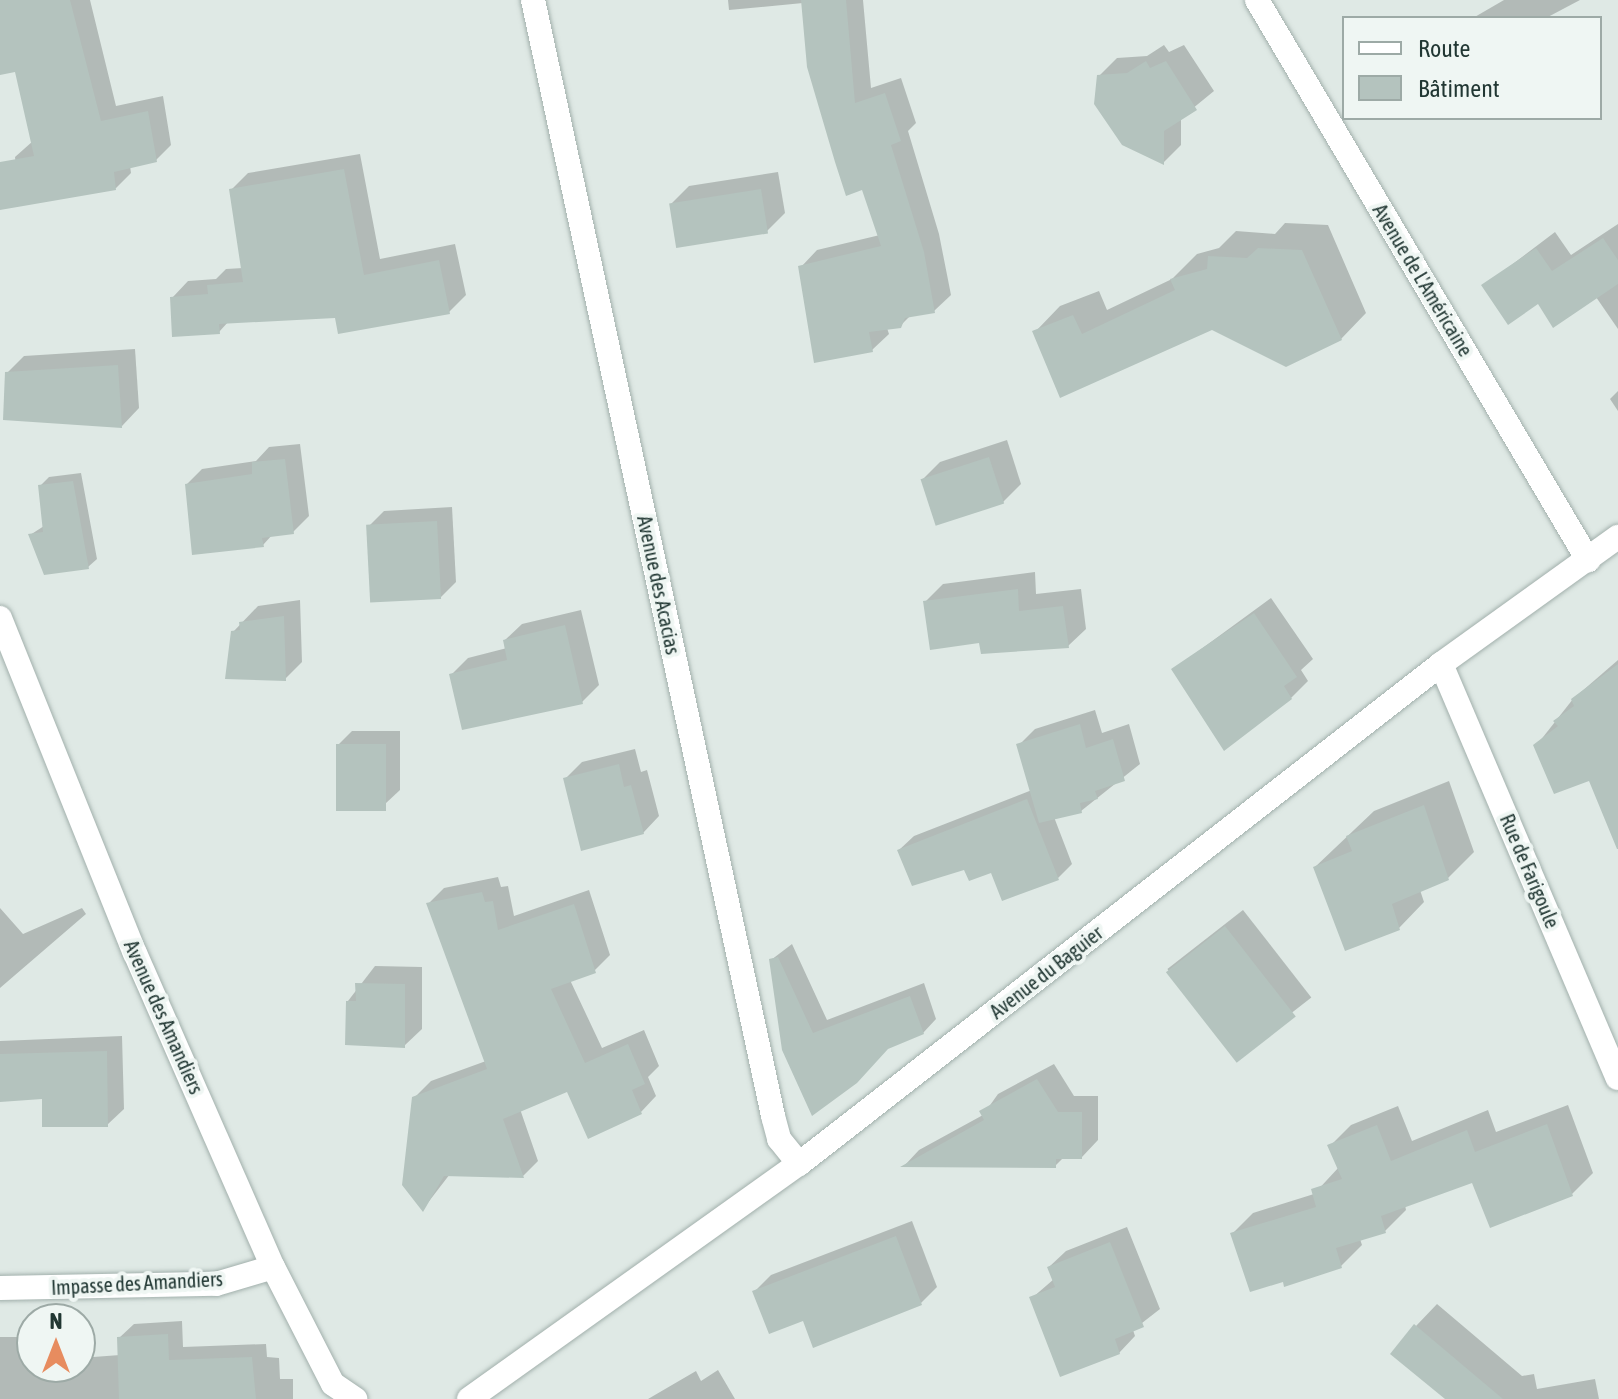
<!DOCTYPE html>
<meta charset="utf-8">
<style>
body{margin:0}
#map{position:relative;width:1618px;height:1399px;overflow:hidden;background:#dfe9e5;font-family:"Asap Condensed",sans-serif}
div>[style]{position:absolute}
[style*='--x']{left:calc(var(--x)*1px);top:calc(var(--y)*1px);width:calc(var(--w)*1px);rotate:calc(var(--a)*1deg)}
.shadow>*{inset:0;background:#0003;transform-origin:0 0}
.building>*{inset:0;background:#b4c3be;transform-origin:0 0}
.roads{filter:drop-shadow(0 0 2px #a2b0ac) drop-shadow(0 0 2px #a2b0ac)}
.minor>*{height:24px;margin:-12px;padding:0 12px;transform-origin:12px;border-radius:12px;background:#fff}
span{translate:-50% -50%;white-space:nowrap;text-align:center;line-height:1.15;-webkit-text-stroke:8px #eff6f3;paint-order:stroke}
.street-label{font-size:20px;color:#213733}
.legend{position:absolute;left:1342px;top:16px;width:260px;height:104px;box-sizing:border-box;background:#eff6f3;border:2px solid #9daaa6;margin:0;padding:10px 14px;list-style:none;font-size:24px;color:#213733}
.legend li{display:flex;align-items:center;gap:16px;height:40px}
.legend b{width:40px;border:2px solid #9daaa6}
.north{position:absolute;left:16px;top:1303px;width:80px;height:80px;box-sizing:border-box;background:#eff6f3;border:2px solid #9daaa6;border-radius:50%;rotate:0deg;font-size:22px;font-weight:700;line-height:32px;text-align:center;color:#213733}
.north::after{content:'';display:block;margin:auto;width:28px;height:36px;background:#e78c5f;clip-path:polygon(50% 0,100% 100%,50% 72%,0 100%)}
</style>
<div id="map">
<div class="shadow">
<div style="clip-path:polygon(0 0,90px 0,116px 106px,163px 96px,171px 145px,156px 160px,130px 166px,131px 173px,116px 188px,20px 205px,15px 157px,33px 141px,17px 69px,0 59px)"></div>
<div style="clip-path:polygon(728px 0,863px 0,871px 88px,901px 78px,916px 123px,908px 131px,939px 234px,951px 295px,934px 311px,911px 315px,900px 326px,887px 328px,889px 334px,872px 350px,801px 267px,817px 250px,880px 235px,803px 3px,729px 10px)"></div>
<div style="clip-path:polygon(1504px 0,1580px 0,1546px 18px,1473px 18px)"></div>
<div style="clip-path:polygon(1164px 45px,1169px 52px,1184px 45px,1214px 91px,1181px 118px,1181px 145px,1164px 162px,1099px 76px,1117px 58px,1147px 56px)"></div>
<div style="clip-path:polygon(360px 154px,380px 259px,455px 244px,466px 295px,449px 312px,229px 321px,219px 332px,172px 298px,188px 281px,216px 279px,226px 269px,243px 268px,231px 190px,248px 173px)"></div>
<div style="clip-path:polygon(778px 172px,785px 213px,767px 231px,671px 204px,689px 186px)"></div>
<div style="clip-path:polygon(1285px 223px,1328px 225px,1366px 313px,1341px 339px,1212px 328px,1061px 396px,1035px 332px,1060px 306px,1099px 291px,1107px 310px,1172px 279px,1197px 254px,1219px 248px,1236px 231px,1275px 234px)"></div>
<div style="clip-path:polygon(1618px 224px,1618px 329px,1596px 297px,1538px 302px,1484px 286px,1555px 232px,1571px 255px)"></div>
<div style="clip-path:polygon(135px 349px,139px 408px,122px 426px,7px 373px,24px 356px)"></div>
<div style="clip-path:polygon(1618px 391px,1618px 411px,1610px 399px)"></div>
<div style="clip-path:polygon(1007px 440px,1021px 484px,1003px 502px,922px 480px,940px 462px)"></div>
<div style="clip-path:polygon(300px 444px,309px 516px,293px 532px,273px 534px,263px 545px,187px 484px,202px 469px,256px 461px,269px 447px)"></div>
<div style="clip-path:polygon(81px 473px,97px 559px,88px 567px,30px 535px,44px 526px,40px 486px,49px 477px)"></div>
<div style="clip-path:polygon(452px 507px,456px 582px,441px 597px,368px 527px,384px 511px)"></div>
<div style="clip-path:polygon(1035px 572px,1036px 594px,1081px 589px,1086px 629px,1068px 646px,980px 641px,925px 602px,943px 584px)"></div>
<div style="clip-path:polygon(1271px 598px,1313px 659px,1301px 670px,1308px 681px,1291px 698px,1174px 669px)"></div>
<div style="clip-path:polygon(300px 600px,302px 662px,285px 679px,233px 632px,258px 606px)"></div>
<div style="clip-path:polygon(581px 610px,599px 685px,582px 702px,451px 675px,468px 658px,507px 648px,505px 640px,522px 624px)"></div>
<div style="clip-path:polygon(1618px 660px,1618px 779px,1590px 778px,1536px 746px,1573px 699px)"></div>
<div style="clip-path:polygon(1095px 710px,1102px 733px,1129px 724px,1140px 764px,1081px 811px,1054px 817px,1072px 864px,1058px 878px,965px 868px,899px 850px,914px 836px,1032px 790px,1019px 745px,1035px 729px)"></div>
<div style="clip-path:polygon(352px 731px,400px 731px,400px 790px,385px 804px,338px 745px)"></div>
<div style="clip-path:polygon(635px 749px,641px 772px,647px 770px,659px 816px,643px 833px,565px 779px,582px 762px)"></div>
<div style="clip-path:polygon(1449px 781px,1474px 852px,1448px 878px,1420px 890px,1424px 902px,1399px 928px,1315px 867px,1374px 811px)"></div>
<div style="clip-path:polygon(498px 877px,501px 887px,508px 886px,514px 916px,589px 890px,610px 955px,594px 971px,570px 980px,602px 1048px,644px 1030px,659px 1066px,648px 1077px,656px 1096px,641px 1112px,568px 1089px,520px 1109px,538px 1161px,523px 1176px,450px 1174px,423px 1209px,414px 1098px,431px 1081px,486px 1061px,429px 903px,444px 888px)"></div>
<div style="clip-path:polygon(0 908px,23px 934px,82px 908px,86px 914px,0 988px)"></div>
<div style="left:1243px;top:910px;width:111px;height:96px;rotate:52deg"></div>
<div style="clip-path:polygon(792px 944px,827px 1020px,924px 983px,936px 1019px,923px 1033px,894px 1040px,813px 1113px,771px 960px)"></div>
<div style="clip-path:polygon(375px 966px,422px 967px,422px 1029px,404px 1046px,348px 1001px)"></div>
<div style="clip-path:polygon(122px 1036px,124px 1109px,107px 1125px,44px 1097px,0 1100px,0 1041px)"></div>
<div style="clip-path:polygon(1054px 1064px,1074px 1096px,1098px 1096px,1098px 1140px,1082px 1157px,1064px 1157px,1055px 1166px,905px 1165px,919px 1150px,983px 1115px,998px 1094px)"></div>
<div style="clip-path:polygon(1568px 1105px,1593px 1173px,1572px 1194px,1473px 1180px,1405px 1205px,1406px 1210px,1385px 1231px,1360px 1239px,1362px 1245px,1341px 1266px,1284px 1280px,1232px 1234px,1253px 1213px,1314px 1194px,1339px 1167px,1330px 1146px,1351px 1125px,1398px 1106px,1412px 1141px,1488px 1110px,1496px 1132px)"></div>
<div style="clip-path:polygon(912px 1221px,937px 1287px,921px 1303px,804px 1318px,754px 1292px,771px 1275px)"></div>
<div style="clip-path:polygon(1127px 1227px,1160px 1309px,1133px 1330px,1135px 1336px,1119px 1353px,1032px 1298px,1054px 1279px,1049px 1267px,1066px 1251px)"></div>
<div style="clip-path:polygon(1437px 1304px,1522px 1376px,1534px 1374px,1537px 1389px,1595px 1379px,1599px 1399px,1606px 1399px,1448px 1399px,1416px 1326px)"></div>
<div style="clip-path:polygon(182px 1321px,183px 1347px,266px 1344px,267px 1357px,279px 1358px,280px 1379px,293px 1379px,293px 1399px,0 1399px,0 1337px,28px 1337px,32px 1367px,80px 1367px,80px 1358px,120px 1355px,119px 1338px,134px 1324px)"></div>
<div style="clip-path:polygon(718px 1370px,735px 1399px,648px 1399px,696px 1371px,701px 1381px)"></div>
</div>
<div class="building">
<div style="clip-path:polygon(0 0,70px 0,101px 121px,148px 111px,157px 162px,114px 172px,116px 190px,0 210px,0 162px,34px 156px,15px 72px,0 75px)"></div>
<div style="clip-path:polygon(801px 0,846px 0,855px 103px,885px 93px,901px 141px,891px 145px,924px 252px,935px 313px,905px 318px,901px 328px,869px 332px,873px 352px,814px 363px,798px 266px,881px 246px,862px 190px,846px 196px,835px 162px,807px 67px)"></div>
<div style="clip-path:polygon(1146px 61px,1150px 68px,1166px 61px,1197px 110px,1164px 131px,1164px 165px,1122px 145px,1094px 104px,1097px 75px,1127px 73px)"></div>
<div style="clip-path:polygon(344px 169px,364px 275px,439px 260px,450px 314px,338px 334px,335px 318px,219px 324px,220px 334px,172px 337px,170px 297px,208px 294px,207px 285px,243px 282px,229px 189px)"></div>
<div style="left:761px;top:189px;width:45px;height:93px;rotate:81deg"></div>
<div style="clip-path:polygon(1603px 238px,1618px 260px,1618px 284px,1553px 328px,1538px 304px,1508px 325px,1481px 285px,1536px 248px,1552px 271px)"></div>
<div style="clip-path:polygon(1258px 248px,1302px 250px,1342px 340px,1286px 367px,1212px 330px,1060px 398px,1032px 331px,1073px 315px,1082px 334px,1175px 290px,1170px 279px,1207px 269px,1208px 256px,1247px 258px)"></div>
<div style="clip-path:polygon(118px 365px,122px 428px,3px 420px,5px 372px)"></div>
<div style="left:989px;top:457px;width:49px;height:72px;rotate:72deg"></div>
<div style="clip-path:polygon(285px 459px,294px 534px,262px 538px,264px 547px,192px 555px,185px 484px,252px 474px,252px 462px)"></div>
<div style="clip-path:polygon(73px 481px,89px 569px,44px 575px,28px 534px,43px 532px,38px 485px)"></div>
<div style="left:437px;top:521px;width:78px;height:71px;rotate:87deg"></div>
<div style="clip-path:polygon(1018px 589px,1019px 611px,1063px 606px,1069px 648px,981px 654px,979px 643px,930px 650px,923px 601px)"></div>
<div style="clip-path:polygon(1254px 613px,1297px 677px,1284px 686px,1292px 699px,1224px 751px,1171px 669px)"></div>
<div style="clip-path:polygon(284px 616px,286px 681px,225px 679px,231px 631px,240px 630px,239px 622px)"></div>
<div style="clip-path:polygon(565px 625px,583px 704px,462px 730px,449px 674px,507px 660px,503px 640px)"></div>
<div style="clip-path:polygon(1618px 664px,1618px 849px,1617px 849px,1589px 781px,1554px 794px,1533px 745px,1558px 726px,1553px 721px,1574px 706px,1571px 699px)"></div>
<div style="clip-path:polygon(1080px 724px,1086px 748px,1113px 739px,1125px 781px,1095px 791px,1098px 799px,1080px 803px,1082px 813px,1039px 823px,1016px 744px)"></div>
<div style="left:336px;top:744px;width:50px;height:67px"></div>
<div style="clip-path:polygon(619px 764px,624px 787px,631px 785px,644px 834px,581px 851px,563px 778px)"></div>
<div style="clip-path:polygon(1027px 799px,1059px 880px,1002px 901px,991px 873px,969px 881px,964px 870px,912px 886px,897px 850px)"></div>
<div style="clip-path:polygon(1424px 805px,1449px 880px,1392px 904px,1400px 930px,1345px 951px,1313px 867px,1352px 851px,1346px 836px)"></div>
<div style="clip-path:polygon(482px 892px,485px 902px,493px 901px,498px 930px,574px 904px,596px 973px,551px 989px,585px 1063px,628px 1044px,645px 1084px,632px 1090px,642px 1114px,588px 1139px,567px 1092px,503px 1119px,524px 1178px,444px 1176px,423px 1212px,402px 1185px,412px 1097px,487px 1069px,426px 903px)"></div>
<div style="left:1225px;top:926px;width:115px;height:75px;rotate:52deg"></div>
<div style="clip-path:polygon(778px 957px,813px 1033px,910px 996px,924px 1034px,888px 1049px,857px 1083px,812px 1116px,782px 1050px,769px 959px)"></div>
<div style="clip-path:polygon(355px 983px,405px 984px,405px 1048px,345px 1045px,346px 1001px,356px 1001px)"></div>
<div style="clip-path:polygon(107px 1051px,108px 1127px,42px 1127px,42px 1099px,0 1102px,0 1054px)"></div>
<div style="clip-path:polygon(1037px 1079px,1058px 1112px,1082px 1112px,1082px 1159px,1056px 1159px,1056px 1168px,900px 1167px,984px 1120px,979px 1111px)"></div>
<div style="clip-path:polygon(1547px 1124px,1573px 1196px,1490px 1228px,1472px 1183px,1381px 1216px,1386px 1233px,1336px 1248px,1342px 1268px,1284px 1287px,1283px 1282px,1250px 1292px,1230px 1233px,1316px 1207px,1311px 1189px,1342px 1179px,1327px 1145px,1377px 1125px,1391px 1161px,1467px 1130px,1475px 1152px)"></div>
<div style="clip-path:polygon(896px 1236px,922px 1305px,813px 1348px,803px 1321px,769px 1334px,752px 1291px)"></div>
<div style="clip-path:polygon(1110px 1242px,1144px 1327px,1115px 1339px,1120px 1354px,1060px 1377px,1029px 1297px,1055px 1287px,1047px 1267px)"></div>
<div style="clip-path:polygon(1414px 1324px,1503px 1399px,1445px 1399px,1390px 1354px)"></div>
<div style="clip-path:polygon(168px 1334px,169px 1360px,252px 1357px,256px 1399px,119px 1399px,117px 1337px)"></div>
</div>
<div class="roads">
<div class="minor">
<div style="--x:533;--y:0;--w:1142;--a:77.86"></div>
<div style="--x:773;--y:1116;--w:24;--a:75"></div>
<div style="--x:779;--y:1139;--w:32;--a:51"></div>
<div style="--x:1257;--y:0;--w:651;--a:59.41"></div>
<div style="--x:0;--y:618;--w:361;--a:68.1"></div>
<div style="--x:135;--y:953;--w:343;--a:66.3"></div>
<div style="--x:273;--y:1267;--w:131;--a:62.9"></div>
<div style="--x:333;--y:1384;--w:27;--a:34"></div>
<div style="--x:1441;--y:664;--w:450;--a:66.9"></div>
<div style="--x:0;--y:1288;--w:216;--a:-1.1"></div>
<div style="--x:216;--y:1284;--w:59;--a:-16.6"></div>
<div style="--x:469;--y:1399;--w:405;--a:-35.5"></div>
<div style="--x:799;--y:1164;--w:814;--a:-37.91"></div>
<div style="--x:1441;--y:664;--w:218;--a:-35.7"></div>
</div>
</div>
<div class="street-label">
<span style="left:1423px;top:280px;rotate:59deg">Avenue de L'Américaine</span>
<span style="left:659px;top:585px;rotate:78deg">Avenue des Acacias</span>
<span style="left:1530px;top:871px;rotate:67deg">Rue de Farigoule</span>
<span style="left:1046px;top:972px;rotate:-38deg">Avenue du Baguier</span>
<span style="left:164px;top:1017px;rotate:66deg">Avenue des Amandiers</span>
<span style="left:137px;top:1283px;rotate:-3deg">Impasse des Amandiers</span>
</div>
<ul class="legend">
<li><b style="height:10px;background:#fff"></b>Route</li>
<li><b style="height:22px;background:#b4c3be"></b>Bâtiment</li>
</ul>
<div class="north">N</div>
</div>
